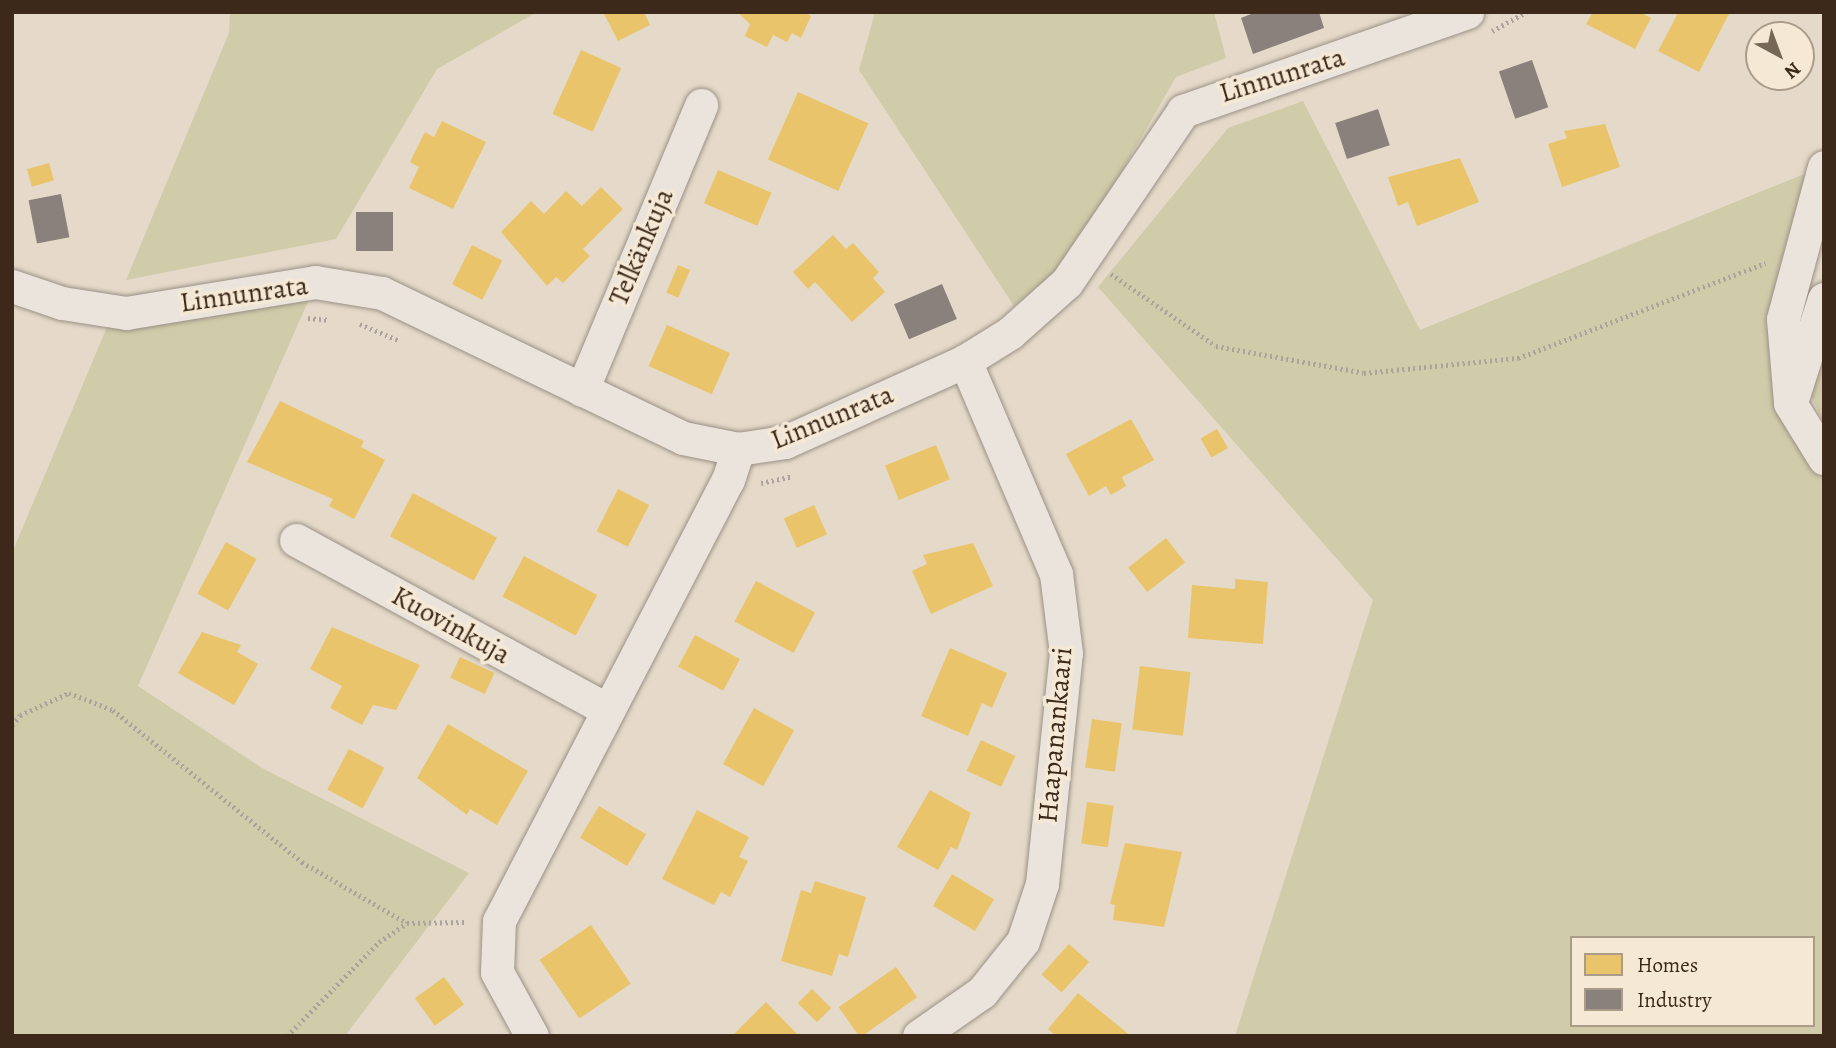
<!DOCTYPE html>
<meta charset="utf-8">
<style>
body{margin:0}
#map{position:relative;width:1836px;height:1048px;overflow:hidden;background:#e5dac9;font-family:Alegreya,serif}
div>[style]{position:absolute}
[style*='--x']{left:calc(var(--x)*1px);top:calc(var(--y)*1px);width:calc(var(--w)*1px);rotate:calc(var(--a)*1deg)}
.green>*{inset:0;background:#d0cba9}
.homes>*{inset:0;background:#e9c46a;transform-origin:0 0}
.industry>*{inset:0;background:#8a817c;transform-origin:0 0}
.path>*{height:4.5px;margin-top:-2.25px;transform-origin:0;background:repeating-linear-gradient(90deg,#aaa49d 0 2px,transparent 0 5.5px)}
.roads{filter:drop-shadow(0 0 2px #9a9186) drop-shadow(0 0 2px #9a9186)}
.minor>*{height:33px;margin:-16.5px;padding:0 16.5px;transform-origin:16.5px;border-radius:16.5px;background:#eae4dc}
span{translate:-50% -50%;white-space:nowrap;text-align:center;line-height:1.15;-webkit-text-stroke:7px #f5e9d5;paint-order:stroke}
.street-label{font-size:28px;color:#3c291a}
.frame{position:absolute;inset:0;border:14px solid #3c291a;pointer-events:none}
.legend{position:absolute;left:1570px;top:936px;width:245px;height:91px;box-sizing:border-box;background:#f5e9d5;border:2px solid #ab9c8a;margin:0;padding:9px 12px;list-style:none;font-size:21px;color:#3c291a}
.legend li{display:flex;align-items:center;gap:14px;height:35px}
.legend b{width:35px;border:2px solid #ab9c8a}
.north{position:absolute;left:1745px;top:21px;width:70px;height:70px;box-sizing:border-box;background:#f5e9d5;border:2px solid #ab9c8a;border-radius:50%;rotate:139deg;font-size:19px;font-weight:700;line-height:28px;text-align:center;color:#3c291a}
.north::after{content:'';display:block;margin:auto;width:24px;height:32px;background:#776757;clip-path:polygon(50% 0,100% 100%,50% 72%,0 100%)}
</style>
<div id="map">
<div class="green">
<div style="clip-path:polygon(230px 12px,537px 12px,437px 69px,336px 239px,126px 280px,229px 33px)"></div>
<div style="clip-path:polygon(875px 12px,1214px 12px,1226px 58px,1176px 77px,1072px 258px,1014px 306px,859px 70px)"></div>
<div style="clip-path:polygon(evenodd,1303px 101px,1420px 330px,1824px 166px,1783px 319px,1824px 458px,1824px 1036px,1235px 1036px,1373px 600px,1098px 287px,1228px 128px,1303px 101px,1572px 938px,1813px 938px,1813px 1025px,1572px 1025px,1572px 938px)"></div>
<div style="clip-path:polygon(310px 297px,138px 686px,262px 768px,469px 873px,345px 1036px,12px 1036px,12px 553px,107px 327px)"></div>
<div style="clip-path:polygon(1824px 351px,1824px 425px,1806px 383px)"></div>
</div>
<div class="homes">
<div style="clip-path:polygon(603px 12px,644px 12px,650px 25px,618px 41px)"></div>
<div style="clip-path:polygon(737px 12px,803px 12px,811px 16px,801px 38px,792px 33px,787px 42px,773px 35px,767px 47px,745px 36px,750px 24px)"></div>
<div style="clip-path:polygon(1593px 12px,1640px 12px,1651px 18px,1635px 49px,1586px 24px)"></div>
<div style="clip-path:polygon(1671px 12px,1730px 12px,1699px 72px,1658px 51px,1677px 15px)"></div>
<div style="left:581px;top:50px;width:44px;height:70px;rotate:24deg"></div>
<div style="left:798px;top:92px;width:77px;height:74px;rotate:24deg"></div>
<div style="clip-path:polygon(442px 121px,486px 142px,453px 209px,409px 188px,419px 167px,410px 162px,425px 132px,434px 137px)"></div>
<div style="clip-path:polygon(1605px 124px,1620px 167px,1562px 187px,1548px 144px,1567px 138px,1564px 131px)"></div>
<div style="clip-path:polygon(1460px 158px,1479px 202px,1417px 226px,1408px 202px,1398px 206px,1388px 177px)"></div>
<div style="left:49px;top:163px;width:18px;height:23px;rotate:74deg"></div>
<div style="left:718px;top:170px;width:58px;height:36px;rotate:23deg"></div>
<div style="clip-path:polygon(601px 187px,623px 209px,583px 249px,590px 256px,563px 283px,556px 277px,547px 286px,501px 232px,531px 201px,544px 214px,566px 191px,582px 206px)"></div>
<div style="clip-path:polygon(833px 235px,846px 249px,853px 243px,879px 272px,873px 278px,885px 292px,852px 322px,815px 282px,808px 289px,793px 272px)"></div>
<div style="left:472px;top:245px;width:34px;height:44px;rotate:27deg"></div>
<div style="left:678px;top:265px;width:13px;height:30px;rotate:23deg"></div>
<div style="left:667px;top:325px;width:69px;height:45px;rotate:24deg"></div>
<div style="clip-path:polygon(280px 401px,364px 441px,361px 447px,385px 460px,354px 519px,329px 506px,333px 499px,247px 462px)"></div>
<div style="clip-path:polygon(1131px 419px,1154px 460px,1122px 477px,1126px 486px,1111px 495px,1106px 486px,1089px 496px,1066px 454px)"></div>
<div style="left:1217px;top:429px;width:22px;height:19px;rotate:60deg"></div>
<div style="left:936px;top:445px;width:37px;height:55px;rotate:68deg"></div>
<div style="left:618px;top:489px;width:35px;height:47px;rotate:27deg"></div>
<div style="left:413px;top:493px;width:95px;height:49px;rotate:28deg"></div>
<div style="left:814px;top:505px;width:32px;height:33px;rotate:66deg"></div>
<div style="left:1166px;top:538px;width:31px;height:48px;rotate:52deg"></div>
<div style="left:226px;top:542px;width:35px;height:59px;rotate:29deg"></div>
<div style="clip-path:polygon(973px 543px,993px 586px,931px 614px,912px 571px,927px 564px,923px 555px)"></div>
<div style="left:524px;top:556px;width:83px;height:46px;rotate:28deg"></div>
<div style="clip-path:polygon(1235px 579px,1268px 582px,1263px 644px,1188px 638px,1192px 585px,1235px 589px)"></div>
<div style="left:756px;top:581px;width:67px;height:46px;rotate:28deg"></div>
<div style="clip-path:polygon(332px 627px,420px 665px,396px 710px,373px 705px,362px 725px,330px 708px,342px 686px,310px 669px)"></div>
<div style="clip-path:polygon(202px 632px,241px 645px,237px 652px,258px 664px,234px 705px,178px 673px)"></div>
<div style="left:695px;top:635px;width:51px;height:36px;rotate:28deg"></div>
<div style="clip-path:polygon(950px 648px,1007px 673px,992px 708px,982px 703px,968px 736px,921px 716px)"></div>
<div style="left:460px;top:657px;width:38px;height:23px;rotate:25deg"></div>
<div style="left:1140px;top:666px;width:51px;height:64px;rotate:7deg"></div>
<div style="left:754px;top:708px;width:46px;height:64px;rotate:29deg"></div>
<div style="left:1092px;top:719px;width:30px;height:49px;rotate:8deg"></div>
<div style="clip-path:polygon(448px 724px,528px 771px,497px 825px,470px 809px,467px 815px,417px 778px)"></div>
<div style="left:981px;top:740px;width:38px;height:34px;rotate:25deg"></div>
<div style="left:349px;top:749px;width:40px;height:46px;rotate:28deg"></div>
<div style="clip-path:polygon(930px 790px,971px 813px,957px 850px,951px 847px,938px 870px,897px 847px)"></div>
<div style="left:1087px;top:802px;width:27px;height:42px;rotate:8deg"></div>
<div style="left:599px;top:806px;width:55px;height:37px;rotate:31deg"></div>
<div style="clip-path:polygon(697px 810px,749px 837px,739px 857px,748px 861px,730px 897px,721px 892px,714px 905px,662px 879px)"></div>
<div style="clip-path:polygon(1125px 843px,1182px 852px,1164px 927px,1113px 920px,1115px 905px,1110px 904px)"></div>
<div style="left:952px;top:874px;width:49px;height:37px;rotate:31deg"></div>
<div style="clip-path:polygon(815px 881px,866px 897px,848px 957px,839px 954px,832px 976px,781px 961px,801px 890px,811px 893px)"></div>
<div style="left:591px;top:925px;width:71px;height:62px;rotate:56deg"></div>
<div style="left:1069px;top:944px;width:27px;height:41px;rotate:42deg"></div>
<div style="left:896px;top:967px;width:37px;height:70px;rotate:55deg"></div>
<div style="left:444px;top:977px;width:34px;height:36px;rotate:54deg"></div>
<div style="left:812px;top:989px;width:27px;height:20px;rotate:45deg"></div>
<div style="clip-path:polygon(1078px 993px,1131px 1036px,1056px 1036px,1048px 1029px)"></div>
<div style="clip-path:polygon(766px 1002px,799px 1036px,732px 1036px)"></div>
</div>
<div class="industry">
<div style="clip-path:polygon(1256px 12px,1319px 12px,1324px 28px,1253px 54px,1241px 18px)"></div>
<div style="left:1532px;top:60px;width:50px;height:35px;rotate:71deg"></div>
<div style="left:1378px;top:109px;width:38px;height:45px;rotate:72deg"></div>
<div style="left:61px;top:194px;width:44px;height:33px;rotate:79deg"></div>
<div style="left:393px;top:212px;width:39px;height:37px;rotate:90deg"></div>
<div style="left:942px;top:284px;width:38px;height:52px;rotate:67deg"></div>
</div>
<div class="path">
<div style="--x:1492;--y:31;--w:39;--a:-29"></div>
<div style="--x:1111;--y:274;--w:127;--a:34.4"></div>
<div style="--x:1216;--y:346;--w:150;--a:10.3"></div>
<div style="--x:1364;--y:373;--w:155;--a:-5.6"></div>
<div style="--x:1518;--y:358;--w:265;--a:-21"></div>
<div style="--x:308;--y:318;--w:22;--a:5"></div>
<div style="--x:360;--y:324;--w:43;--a:23"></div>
<div style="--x:761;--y:483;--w:30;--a:-12"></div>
<div style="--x:12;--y:725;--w:13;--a:-51"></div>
<div style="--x:20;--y:715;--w:54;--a:-24.2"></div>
<div style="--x:69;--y:693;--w:47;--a:21.1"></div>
<div style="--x:113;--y:710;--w:243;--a:38.8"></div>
<div style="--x:302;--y:862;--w:121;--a:30.2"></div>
<div style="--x:407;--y:923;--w:59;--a:-1"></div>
<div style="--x:287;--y:1036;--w:132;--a:-45.6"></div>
<div style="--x:379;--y:942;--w:34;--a:-34"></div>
</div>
<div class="roads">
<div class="minor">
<div style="--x:1824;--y:167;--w:157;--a:105.1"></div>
<div style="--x:1783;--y:319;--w:84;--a:85.2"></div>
<div style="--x:1790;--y:403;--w:65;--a:58.3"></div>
<div style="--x:12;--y:286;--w:53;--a:18.8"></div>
<div style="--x:62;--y:303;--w:65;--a:8.9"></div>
<div style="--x:126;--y:313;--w:192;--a:-9.3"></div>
<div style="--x:315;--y:282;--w:68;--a:9.3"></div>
<div style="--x:382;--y:293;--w:334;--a:25.7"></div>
<div style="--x:683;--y:438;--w:56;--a:11.3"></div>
<div style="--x:738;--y:449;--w:48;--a:-8.5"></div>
<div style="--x:785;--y:442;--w:197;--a:-24.2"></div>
<div style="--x:965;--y:361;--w:53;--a:-31.9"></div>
<div style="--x:1010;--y:333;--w:76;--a:-41.8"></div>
<div style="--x:1067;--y:282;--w:207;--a:-55.8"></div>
<div style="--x:1183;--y:111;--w:301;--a:-19.2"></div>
<div style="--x:582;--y:390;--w:309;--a:-67.3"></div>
<div style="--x:1793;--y:396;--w:102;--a:-72.3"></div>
<div style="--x:296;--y:540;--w:353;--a:28.6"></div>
<div style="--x:532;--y:1036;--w:73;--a:-118.7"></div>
<div style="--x:497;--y:972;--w:51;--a:-87.8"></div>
<div style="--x:499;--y:921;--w:497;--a:-62.6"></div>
<div style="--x:728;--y:480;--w:33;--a:-72"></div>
<div style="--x:919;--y:1036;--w:77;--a:-34.9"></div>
<div style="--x:982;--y:992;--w:65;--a:-51.2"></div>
<div style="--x:1023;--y:941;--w:60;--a:-71.6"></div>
<div style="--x:1042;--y:884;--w:232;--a:-84.1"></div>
<div style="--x:1066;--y:653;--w:80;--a:-97.2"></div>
<div style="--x:1056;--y:574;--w:232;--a:-113.1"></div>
</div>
</div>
<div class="street-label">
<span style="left:1282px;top:75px;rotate:-17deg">Linnunrata</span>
<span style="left:641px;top:247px;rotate:-67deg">Telkänkuja</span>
<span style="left:244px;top:294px;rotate:-8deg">Linnunrata</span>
<span style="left:832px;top:417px;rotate:-22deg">Linnunrata</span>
<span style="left:451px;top:625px;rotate:29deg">Kuovinkuja</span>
<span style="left:1055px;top:735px;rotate:-85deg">Haapanankaari</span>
</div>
<div class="frame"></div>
<ul class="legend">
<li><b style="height:19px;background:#e9c46a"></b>Homes</li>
<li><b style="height:19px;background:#8a817c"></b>Industry</li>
</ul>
<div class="north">N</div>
</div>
